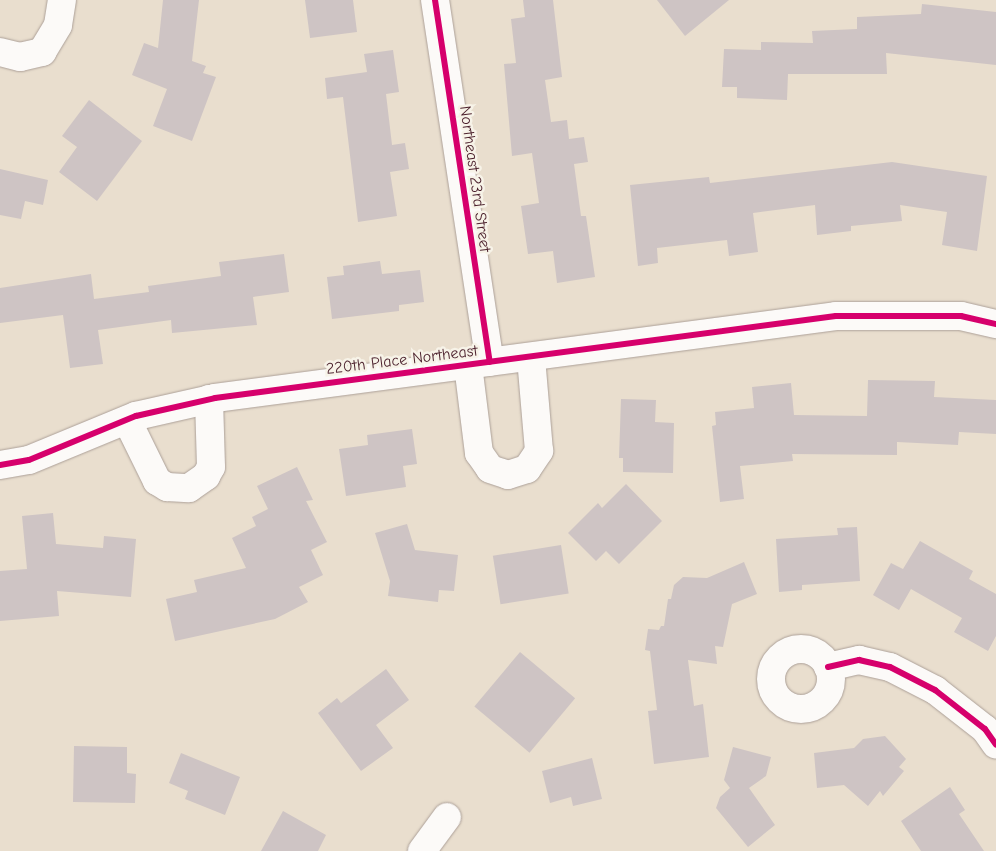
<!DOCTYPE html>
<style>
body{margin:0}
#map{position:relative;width:996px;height:851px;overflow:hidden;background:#e9dece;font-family:"Comic Neue",sans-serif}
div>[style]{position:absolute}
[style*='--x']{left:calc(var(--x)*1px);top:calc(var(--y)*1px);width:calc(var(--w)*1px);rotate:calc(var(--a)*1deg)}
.building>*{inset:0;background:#cec4c4;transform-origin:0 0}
.roads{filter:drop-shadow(0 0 1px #aca098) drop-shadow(0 0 1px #aca098)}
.minor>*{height:28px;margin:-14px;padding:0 14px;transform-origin:14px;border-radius:14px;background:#fcfaf8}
.minor>.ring{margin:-14px;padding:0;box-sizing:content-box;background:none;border:28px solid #fcfaf8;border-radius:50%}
.cycleway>*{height:6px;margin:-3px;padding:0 3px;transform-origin:3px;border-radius:3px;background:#d6006c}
span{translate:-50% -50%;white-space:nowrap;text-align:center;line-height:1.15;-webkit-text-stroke:5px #f7f3e8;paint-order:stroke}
.street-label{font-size:16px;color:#4a1f2b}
</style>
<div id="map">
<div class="building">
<div style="clip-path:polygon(163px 0,199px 0,192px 61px,206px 66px,203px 73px,216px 77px,192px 141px,153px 126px,167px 89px,132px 75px,144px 43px,158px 48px)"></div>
<div style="clip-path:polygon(305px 0,353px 0,357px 32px,310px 38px)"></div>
<div style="clip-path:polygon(523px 0,553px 0,562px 77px,545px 80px,551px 122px,567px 120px,569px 139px,584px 137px,588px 162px,574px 164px,581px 216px,586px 216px,595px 277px,557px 283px,553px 251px,528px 254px,521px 206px,539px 203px,532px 153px,512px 156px,504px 64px,516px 63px,511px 19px,525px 17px)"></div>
<div style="clip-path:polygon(657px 0,729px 0,685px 36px)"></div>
<div style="clip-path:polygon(922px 4px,996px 12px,996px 65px,886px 53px,887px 74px,788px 74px,787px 100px,737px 98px,737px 87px,722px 87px,724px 49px,761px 50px,761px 42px,813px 43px,812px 31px,857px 29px,857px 17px,921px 14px)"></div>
<div style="clip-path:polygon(393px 50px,399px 92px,386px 94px,392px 145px,405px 143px,409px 169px,390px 172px,397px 216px,358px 222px,343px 97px,327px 99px,325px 78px,367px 72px,364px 54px)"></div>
<div style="clip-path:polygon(89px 100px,142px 141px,97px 201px,59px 172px,77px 147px,62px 136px)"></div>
<div style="clip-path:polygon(892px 162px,987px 176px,977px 251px,942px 245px,947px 212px,900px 205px,902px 221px,851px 226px,851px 231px,817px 235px,815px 205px,753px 213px,758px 252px,729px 256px,727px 240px,657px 248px,658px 263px,638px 266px,630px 185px,709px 177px,710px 183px)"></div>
<div style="clip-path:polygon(0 169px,48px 180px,43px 205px,25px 201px,21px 219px,0 215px)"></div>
<div style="clip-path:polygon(284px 254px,289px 292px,253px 297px,257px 325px,172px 333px,171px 320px,98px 330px,103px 364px,70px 368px,63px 315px,0 323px,0 288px,91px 274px,94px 299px,149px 292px,148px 286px,221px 276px,219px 262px)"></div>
<div style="clip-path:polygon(380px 261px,382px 274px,420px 270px,424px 302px,399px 305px,399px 311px,332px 319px,327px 277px,344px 275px,343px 266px)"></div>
<div style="clip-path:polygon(868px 380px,935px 381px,934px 397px,996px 400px,996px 434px,959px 432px,958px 445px,897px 442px,897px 455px,792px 454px,793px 461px,740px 466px,744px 499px,720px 502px,712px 426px,716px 425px,715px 412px,754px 408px,752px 387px,791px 383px,794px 415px,867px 416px)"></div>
<div style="clip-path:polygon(621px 399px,656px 400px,655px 422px,674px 423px,673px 473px,623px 472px,623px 458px,619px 458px)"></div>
<div style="clip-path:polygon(412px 429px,417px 464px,403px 466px,406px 487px,346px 496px,339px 449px,368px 445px,367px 435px)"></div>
<div style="clip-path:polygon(297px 467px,313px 500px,306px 501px,327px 542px,311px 550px,323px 575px,299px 587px,308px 602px,275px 619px,175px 641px,166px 599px,197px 592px,194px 580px,246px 568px,232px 538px,256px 526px,252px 517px,268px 509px,257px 486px)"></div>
<div style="clip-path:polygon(626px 484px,662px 521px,619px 564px,606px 551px,596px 561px,568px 533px,598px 503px,602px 508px)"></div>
<div style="clip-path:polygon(53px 513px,56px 544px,103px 548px,104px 536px,136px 539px,131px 597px,57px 591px,59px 616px,0 621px,0 571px,27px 569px,22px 516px)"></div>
<div style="clip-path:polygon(407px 524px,415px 550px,458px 555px,454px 591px,439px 590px,438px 602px,388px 596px,390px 581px,375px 533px)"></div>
<div style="clip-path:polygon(857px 527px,860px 581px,802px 585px,802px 590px,779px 592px,776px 539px,838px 535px,837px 528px)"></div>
<div style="clip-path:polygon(920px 541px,973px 571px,969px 579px,996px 594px,996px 636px,988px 651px,954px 632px,962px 618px,911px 589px,899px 610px,873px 595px,891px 563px,903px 569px)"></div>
<div style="left:561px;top:545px;width:49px;height:69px;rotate:81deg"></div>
<div style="clip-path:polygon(744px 562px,757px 594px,732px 604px,723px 647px,715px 646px,717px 664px,688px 660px,694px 706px,703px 704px,709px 757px,654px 764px,648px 711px,657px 710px,650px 651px,645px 650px,648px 629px,659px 630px,661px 626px,664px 626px,668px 599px,671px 599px,674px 585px,683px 577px,707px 578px)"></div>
<div style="left:520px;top:652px;width:72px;height:71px;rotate:40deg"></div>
<div style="clip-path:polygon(386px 669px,409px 700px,376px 725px,393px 748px,361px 771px,318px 713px,337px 698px,341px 703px)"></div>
<div style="clip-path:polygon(885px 736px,906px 759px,899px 767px,904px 771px,883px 796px,880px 791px,868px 806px,844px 785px,817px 788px,814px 753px,854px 748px,863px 739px)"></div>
<div style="clip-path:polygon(74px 746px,127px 747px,127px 773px,136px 774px,135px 803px,73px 802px)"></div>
<div style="clip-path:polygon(733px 747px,771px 757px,766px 776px,749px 788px,775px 825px,748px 847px,716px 808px,720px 797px,730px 788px,724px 780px)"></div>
<div style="clip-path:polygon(181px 753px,240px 777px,225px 815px,185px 799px,188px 791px,169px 783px)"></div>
<div style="clip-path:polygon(592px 758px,602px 799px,573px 806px,571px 797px,550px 803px,542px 771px)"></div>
<div style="clip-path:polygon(950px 787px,965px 810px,959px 814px,984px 851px,921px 851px,901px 821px)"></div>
<div style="clip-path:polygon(283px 811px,326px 835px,318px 851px,261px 851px)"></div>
</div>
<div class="roads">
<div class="minor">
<div style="--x:435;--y:0;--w:366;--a:81.4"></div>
<div style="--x:0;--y:52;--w:21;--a:14"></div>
<div style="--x:20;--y:57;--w:23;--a:-13"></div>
<div style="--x:42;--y:52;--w:31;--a:-59"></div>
<div style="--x:58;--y:25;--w:25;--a:-81"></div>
<div style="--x:468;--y:365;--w:89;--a:82.9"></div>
<div style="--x:479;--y:453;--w:19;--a:55"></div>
<div style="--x:490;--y:469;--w:19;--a:18"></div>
<div style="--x:508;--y:475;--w:20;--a:-18"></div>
<div style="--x:527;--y:469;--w:22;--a:-56"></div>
<div style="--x:539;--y:451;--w:94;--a:-94.9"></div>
<div style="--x:127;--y:420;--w:68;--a:63.8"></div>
<div style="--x:157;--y:481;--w:12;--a:31"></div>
<div style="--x:167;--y:487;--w:22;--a:3"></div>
<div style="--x:189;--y:488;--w:21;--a:-35"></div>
<div style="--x:206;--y:476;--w:10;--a:-61"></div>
<div style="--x:211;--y:467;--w:68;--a:-91.7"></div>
<div style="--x:0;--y:465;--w:29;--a:-10"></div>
<div style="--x:29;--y:460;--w:116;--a:-22.4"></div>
<div style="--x:136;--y:416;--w:81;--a:-12.8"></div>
<div style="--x:215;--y:398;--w:626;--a:-7.52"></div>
<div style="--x:836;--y:316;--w:125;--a:0"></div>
<div style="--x:961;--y:316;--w:36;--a:13"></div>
<div class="ring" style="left:771px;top:649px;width:32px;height:32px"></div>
<div style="--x:828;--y:667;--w:32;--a:-13"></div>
<div style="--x:859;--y:660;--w:32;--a:13"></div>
<div style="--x:890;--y:667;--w:51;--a:27.1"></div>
<div style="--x:935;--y:690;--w:63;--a:38"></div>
<div style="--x:985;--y:729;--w:19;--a:55"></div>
<div style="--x:422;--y:851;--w:42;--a:-53.7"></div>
</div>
</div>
<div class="cycleway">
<div style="--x:435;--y:0;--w:366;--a:81.4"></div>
<div style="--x:0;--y:465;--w:29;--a:-10"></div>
<div style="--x:29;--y:460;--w:116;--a:-22.4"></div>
<div style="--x:136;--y:416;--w:81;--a:-12.8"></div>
<div style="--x:215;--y:398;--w:626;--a:-7.52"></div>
<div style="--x:836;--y:316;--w:125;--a:0"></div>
<div style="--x:961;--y:316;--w:36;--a:13"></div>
<div style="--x:828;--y:667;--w:32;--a:-13"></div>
<div style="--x:859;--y:660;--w:32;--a:13"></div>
<div style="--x:890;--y:667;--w:51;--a:27.1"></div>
<div style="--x:935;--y:690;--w:63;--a:38"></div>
<div style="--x:985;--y:729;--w:19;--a:55"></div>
</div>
<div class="street-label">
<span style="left:475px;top:179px;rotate:82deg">Northeast 23rd Street</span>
<span style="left:402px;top:360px;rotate:-7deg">220th Place Northeast</span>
</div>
</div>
